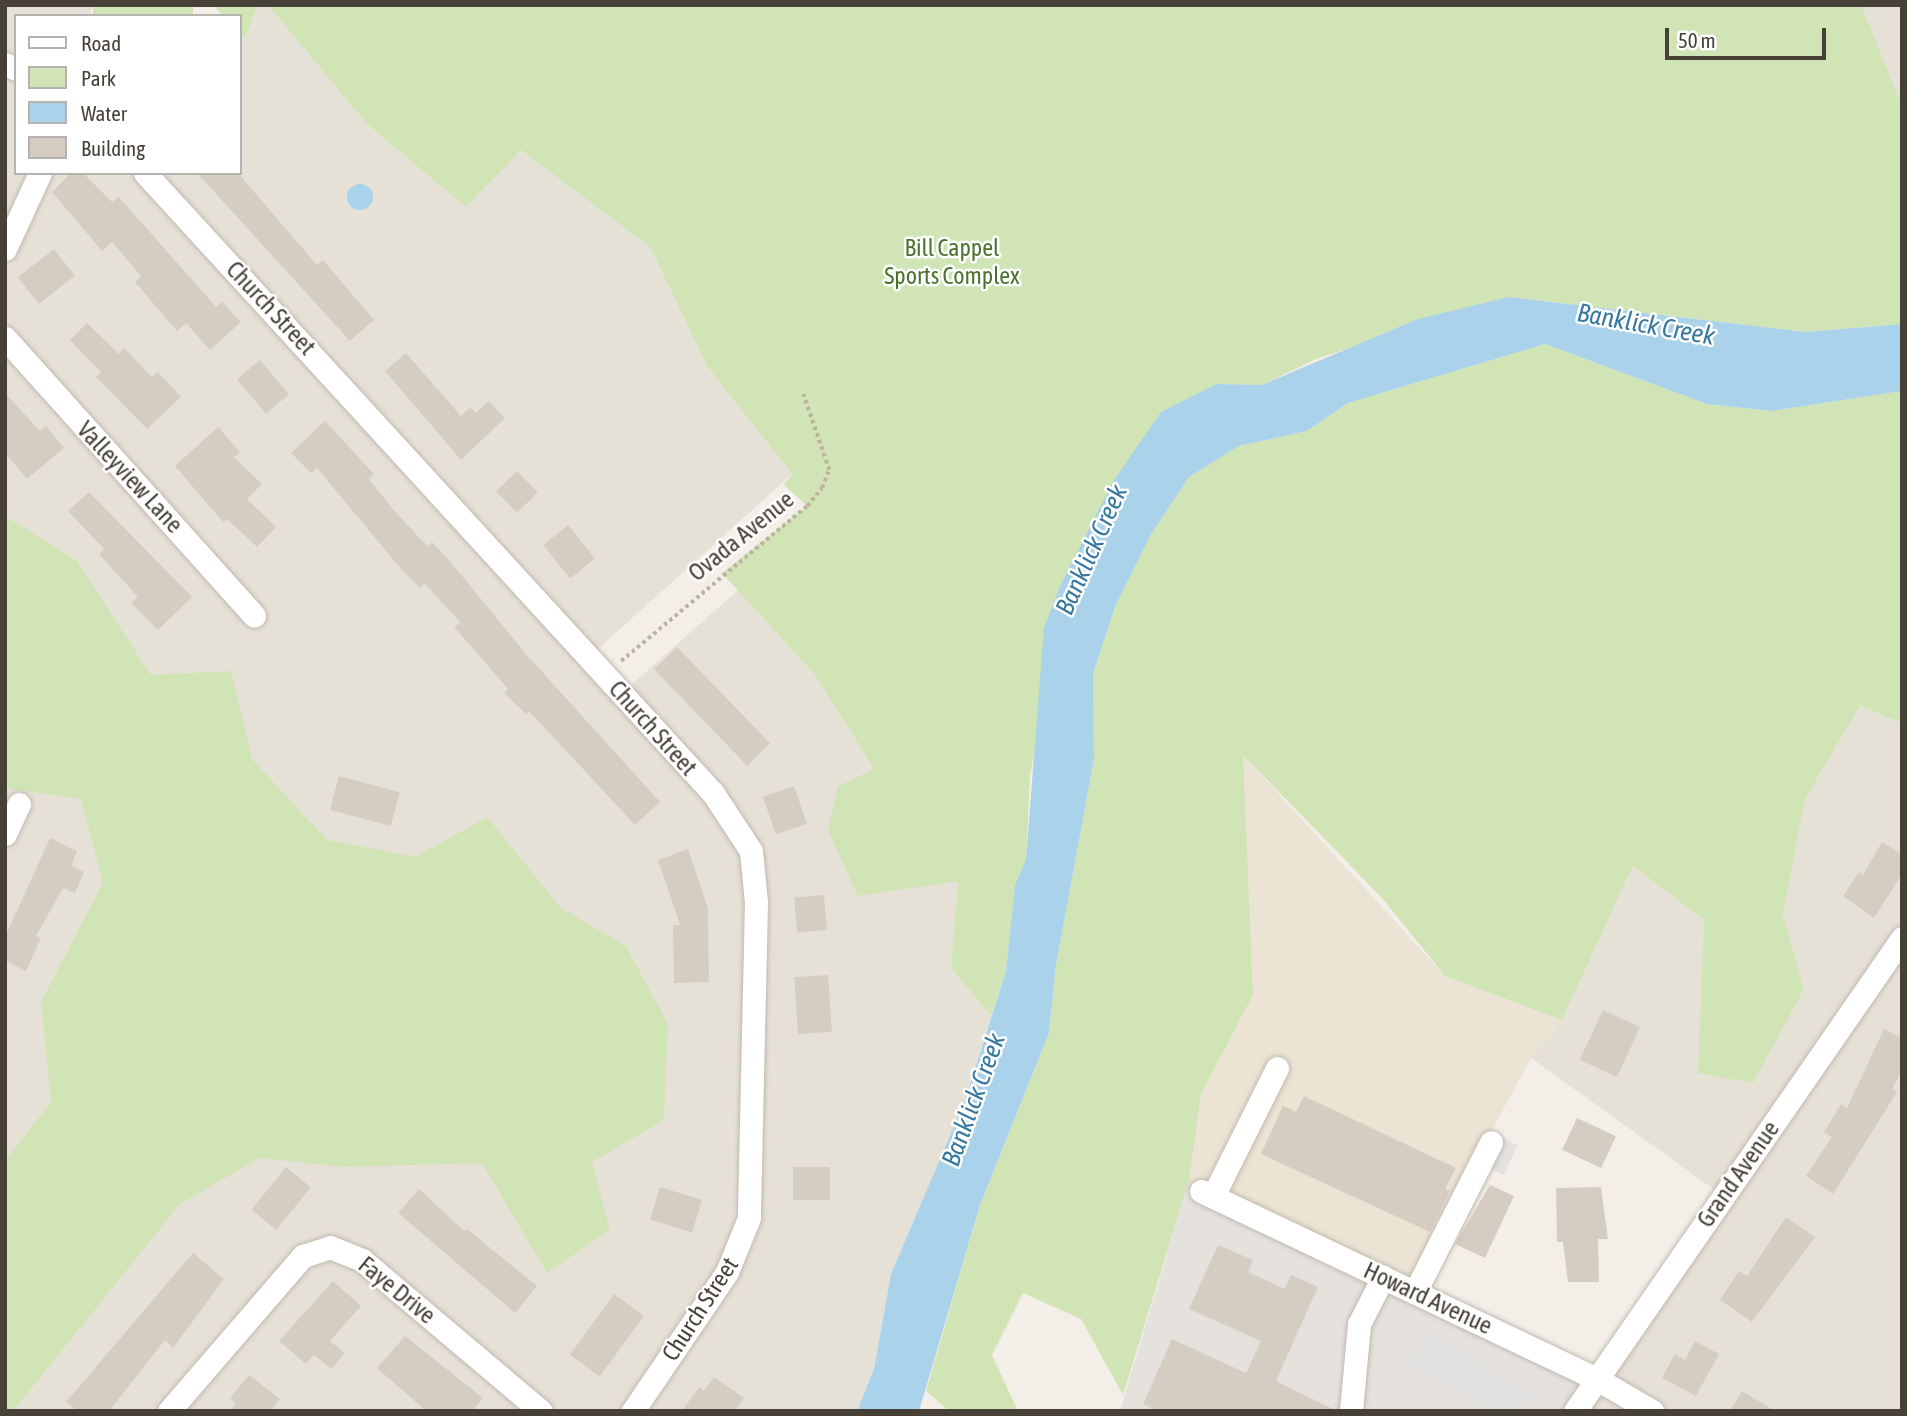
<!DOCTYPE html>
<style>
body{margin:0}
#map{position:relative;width:1907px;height:1416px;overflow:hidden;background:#f3efe8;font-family:"Asap Condensed",sans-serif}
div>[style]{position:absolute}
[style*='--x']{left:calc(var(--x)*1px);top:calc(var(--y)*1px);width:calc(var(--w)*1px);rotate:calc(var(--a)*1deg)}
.residential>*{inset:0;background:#e6e1d7}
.industrial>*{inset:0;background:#e5e1dd}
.education>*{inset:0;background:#ebe3d3}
.green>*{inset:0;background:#d0e4b5;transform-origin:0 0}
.parking>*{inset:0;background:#e4e2e0;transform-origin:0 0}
.water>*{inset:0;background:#aad2ea}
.round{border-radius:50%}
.building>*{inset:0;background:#d6cdc2;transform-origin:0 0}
.path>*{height:3.5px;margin-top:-1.75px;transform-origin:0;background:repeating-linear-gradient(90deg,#beb19e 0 3.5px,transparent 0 7px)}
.roads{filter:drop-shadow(0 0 2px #c0b9af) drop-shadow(0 0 2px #c0b9af)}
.minor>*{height:23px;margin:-11.5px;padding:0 11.5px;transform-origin:11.5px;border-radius:11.5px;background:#fff}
span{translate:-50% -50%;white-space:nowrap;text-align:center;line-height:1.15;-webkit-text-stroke:5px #fff;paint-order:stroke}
.park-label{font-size:24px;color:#4b732f}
.street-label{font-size:24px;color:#464037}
.water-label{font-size:26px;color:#3779a1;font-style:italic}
.frame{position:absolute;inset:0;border:7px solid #464037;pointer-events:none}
.legend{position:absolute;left:14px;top:14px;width:228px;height:161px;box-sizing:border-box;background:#fff;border:2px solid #b5b3af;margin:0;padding:9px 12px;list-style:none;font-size:21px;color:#464037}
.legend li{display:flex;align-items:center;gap:14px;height:35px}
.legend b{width:35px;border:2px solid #b5b3af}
.scale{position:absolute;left:1665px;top:28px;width:161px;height:32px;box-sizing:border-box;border:4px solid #464037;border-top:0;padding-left:9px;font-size:21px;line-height:24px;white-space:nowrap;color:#464037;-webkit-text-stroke:5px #fff;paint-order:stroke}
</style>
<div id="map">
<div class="residential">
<div style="clip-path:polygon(5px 5px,93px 5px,89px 16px,16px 16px,16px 173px,240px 173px,240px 33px,245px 38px,258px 5px,268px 5px,366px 123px,466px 206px,521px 150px,650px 247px,707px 366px,792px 474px,589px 657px,622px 693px,738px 590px,815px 675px,874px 769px,958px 881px,951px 968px,991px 1016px,965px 1100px,891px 1274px,874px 1369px,857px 1411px,5px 1411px)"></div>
<div style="clip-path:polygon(1861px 5px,1902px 5px,1902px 106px,1900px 105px)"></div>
<div style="clip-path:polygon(1860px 706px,1902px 723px,1902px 1411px,1575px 1411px,1723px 1196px,1531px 1058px,1562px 1020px,1633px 866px,1704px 920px,1699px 1072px,1804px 989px,1783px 915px,1805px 799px)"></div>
</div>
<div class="industrial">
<div style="clip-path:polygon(1189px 1181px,1201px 1191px,1597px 1379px,1575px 1411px,1120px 1411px)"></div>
</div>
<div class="education">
<div style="clip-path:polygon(1242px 754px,1445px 976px,1562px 1020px,1531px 1058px,1406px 1288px,1189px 1181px,1201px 1094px,1253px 995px)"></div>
</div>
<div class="green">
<div style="left:93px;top:5px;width:100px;height:12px"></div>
<div style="clip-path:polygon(213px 5px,258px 5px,245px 38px,240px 33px,240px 16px,223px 16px)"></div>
<div style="clip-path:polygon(268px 5px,1861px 5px,1902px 106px,1902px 324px,1805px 332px,1509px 297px,1316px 359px,1262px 385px,1217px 384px,1041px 713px,1030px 777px,1026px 859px,1015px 885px,1006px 971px,991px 1016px,951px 968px,958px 881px,858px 896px,828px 830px,838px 786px,874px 769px,815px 675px,722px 573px,807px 506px,784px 485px,792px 474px,707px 366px,650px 247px,521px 150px,466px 207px,366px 123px)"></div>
<div style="clip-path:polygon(1545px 344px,1707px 404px,1771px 411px,1902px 391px,1902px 723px,1860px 706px,1805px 799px,1783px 915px,1804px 989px,1753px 1083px,1698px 1073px,1704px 920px,1633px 866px,1562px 1020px,1445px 976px,1383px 899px,1243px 755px,1253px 995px,1201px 1094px,1189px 1181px,1123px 1395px,1081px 1319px,1023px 1293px,992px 1355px,1018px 1411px,949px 1411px,926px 1391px,980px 1205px,1049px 1033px,1056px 965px,1094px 759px,1093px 674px,1115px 607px,1150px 536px,1189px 477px,1239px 446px,1307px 431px,1348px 403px)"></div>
<div style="clip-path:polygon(5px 516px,76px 560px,151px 675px,231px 671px,252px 759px,327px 840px,416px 857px,487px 817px,561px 908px,626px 946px,668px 1024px,664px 1120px,592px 1162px,610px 1230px,547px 1273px,482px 1163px,344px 1167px,260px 1158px,180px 1204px,13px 1411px,5px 1411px,5px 1161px,51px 1102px,41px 1002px,103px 883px,81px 799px,5px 788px)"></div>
</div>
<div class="parking">
<div style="left:1502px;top:1138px;width:17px;height:33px;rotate:24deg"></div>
<div style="clip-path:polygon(1427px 1329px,1536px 1394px,1526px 1411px,1486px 1411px,1406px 1364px)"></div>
</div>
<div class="water">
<div class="round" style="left:347px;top:184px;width:26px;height:26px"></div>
<div style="clip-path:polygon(1509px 297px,1805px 332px,1902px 324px,1902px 391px,1771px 411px,1707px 404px,1545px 344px,1348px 403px,1307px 431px,1239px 446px,1189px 477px,1150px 536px,1115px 607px,1093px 674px,1094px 759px,1056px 965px,1049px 1033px,980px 1205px,919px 1411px,857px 1411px,874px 1369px,891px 1274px,965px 1100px,1006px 971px,1015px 885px,1026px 859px,1044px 628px,1061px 584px,1114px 480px,1161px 412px,1217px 384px,1262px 385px,1418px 319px)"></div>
</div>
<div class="building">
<div style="clip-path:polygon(71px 173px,83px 173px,112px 202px,119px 197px,216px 307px,222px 302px,241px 322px,210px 350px,186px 323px,177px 331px,135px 282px,141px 276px,112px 242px,102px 251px,52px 192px)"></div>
<div style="clip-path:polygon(197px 173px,238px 173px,317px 265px,323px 260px,374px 320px,350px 341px)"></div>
<div style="left:54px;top:249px;width:34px;height:46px;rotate:52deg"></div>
<div style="clip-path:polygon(87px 323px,119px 354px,124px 348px,152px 377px,158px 372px,181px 397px,147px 429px,96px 377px,101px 372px,70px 340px)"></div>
<div style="clip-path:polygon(406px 353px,461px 416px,470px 407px,476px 413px,489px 401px,505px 418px,461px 460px,385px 371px)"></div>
<div style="left:260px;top:360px;width:45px;height:30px;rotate:50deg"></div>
<div style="clip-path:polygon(5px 393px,40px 431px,46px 426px,64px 448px,27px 479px,5px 453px)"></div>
<div style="clip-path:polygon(325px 421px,374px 474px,369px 479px,391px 507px,427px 546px,432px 542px,449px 560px,526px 654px,660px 802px,635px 825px,529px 711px,526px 714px,504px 693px,508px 689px,454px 627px,460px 622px,425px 584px,420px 588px,402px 570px,317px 468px,311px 473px,291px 453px)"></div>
<div style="clip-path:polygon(218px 427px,240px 452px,234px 457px,262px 484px,247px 499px,276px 527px,257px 547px,227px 519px,223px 522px,175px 466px)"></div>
<div style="left:517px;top:471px;width:30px;height:29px;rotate:46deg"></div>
<div style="clip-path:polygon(89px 492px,192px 597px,158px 630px,131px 603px,138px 597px,99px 554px,104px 549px,68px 511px)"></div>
<div style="left:568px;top:525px;width:43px;height:32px;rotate:51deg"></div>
<div style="left:677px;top:647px;width:134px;height:32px;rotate:46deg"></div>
<div style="left:339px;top:776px;width:63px;height:35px;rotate:15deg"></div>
<div style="left:794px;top:786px;width:40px;height:33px;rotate:71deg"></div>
<div style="clip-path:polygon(50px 838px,77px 851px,71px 866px,84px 872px,75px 893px,63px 888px,36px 936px,41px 938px,26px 971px,5px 961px,5px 937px)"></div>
<div style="clip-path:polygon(1882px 842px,1902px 854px,1902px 874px,1874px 918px,1843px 896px,1859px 872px,1863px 875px)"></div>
<div style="clip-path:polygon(688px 849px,708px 908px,709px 982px,674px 983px,673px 925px,680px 925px,658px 860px)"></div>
<div style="left:824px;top:895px;width:35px;height:30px;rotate:85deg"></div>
<div style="left:828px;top:975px;width:57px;height:34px;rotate:86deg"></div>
<div style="left:1603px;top:1010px;width:41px;height:55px;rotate:25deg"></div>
<div style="clip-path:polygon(1884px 1029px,1902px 1038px,1902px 1070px,1892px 1089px,1897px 1092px,1833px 1194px,1806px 1176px,1832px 1137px,1824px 1132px,1841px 1104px,1847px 1108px)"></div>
<div style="clip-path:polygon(1304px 1096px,1456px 1168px,1445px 1189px,1450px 1191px,1430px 1232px,1261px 1154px,1283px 1106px,1296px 1112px)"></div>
<div style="left:1577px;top:1118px;width:43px;height:35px;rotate:25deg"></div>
<div style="left:286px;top:1167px;width:32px;height:55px;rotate:39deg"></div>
<div style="left:793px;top:1167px;width:37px;height:33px"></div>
<div style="clip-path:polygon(1490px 1185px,1514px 1196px,1485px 1258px,1455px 1244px)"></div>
<div style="left:660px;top:1187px;width:44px;height:34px;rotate:17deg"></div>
<div style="clip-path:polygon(1601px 1187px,1608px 1239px,1598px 1239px,1599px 1282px,1568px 1282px,1563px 1242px,1557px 1242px,1556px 1188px)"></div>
<div style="clip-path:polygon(419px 1189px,464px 1231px,467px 1229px,537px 1286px,515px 1313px,398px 1213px)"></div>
<div style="clip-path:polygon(1786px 1217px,1815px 1237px,1752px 1322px,1720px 1300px,1739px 1271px,1747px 1276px)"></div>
<div style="clip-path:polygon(1218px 1245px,1253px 1260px,1248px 1272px,1285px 1289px,1291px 1275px,1318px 1287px,1276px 1381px,1337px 1411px,1158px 1411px,1143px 1404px,1172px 1339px,1246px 1373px,1261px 1341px,1189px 1309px)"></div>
<div style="clip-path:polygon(193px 1253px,224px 1279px,173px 1348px,165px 1340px,109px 1411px,78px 1411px,66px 1402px)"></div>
<div style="clip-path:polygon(333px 1281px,361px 1306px,330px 1341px,345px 1353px,331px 1369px,314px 1355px,306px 1364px,279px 1341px)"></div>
<div style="left:614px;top:1294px;width:37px;height:75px;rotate:36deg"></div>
<div style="clip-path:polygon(405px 1336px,483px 1398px,472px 1411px,426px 1411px,377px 1368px)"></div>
<div style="clip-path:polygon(1695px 1341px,1719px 1354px,1696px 1396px,1662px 1378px,1675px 1354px,1685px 1360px)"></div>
<div style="clip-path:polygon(249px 1375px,280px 1399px,271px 1411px,230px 1411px,236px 1403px,230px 1398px)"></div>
<div style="clip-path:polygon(714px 1377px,744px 1398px,735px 1411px,682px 1411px,699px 1387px,704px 1391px)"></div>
<div style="clip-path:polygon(1742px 1391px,1775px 1411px,1730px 1411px)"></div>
</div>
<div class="path">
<div style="--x:621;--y:661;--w:242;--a:-39.8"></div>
<div style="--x:807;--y:506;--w:23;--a:-50"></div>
<div style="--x:822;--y:488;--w:19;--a:-69"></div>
<div style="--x:829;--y:470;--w:80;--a:-108.9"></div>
</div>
<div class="roads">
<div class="minor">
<div style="--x:5;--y:64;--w:12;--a:24"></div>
<div style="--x:145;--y:173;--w:841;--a:47.51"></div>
<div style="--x:713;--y:793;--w:69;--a:56.8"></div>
<div style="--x:751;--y:851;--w:51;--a:84.4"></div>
<div style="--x:756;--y:902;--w:316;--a:91.3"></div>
<div style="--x:749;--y:1218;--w:58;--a:112.2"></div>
<div style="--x:727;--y:1272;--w:168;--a:124.1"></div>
<div style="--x:5;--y:249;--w:84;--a:-65.3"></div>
<div style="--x:5;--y:338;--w:373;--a:48.1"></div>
<div style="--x:5;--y:834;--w:33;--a:-65"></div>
<div style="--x:1201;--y:1191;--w:438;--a:25.4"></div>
<div style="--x:1597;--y:1379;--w:64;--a:30.2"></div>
<div style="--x:1213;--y:1196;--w:143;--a:-63.4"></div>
<div style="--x:1415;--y:1292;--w:168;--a:-63.1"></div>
<div style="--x:169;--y:1411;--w:205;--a:-49.2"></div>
<div style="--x:303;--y:1256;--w:28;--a:-18"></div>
<div style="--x:330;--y:1247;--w:35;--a:22"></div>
<div style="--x:362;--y:1260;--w:234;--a:40.2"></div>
<div style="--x:1351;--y:1411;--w:87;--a:-84.7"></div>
<div style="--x:1359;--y:1324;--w:53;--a:-62.9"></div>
<div style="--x:1575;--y:1411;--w:575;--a:-55.34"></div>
</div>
</div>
<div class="park-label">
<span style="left:952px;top:262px">Bill Cappel<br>Sports Complex</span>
</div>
<div class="street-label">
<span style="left:271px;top:308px;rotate:47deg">Church Street</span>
<span style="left:130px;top:477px;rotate:47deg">Valleyview Lane</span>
<span style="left:741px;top:536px;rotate:-39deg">Ovada Avenue</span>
<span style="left:653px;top:728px;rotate:48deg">Church Street</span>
<span style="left:1738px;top:1174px;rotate:-55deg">Grand Avenue</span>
<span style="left:397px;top:1290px;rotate:39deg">Faye Drive</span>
<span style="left:1428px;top:1298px;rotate:25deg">Howard Avenue</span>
<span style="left:700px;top:1309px;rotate:-57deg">Church Street</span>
</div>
<div class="water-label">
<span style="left:1646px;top:325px;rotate:10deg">Banklick Creek</span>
<span style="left:1092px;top:550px;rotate:-66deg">Banklick Creek</span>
<span style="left:974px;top:1100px;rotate:-70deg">Banklick Creek</span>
</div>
<div class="frame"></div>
<ul class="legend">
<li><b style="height:9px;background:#fff"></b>Road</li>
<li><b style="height:19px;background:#d0e4b5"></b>Park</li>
<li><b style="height:19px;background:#aad2ea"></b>Water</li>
<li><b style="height:19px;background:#d6cdc2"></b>Building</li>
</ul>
<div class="scale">50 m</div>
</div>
